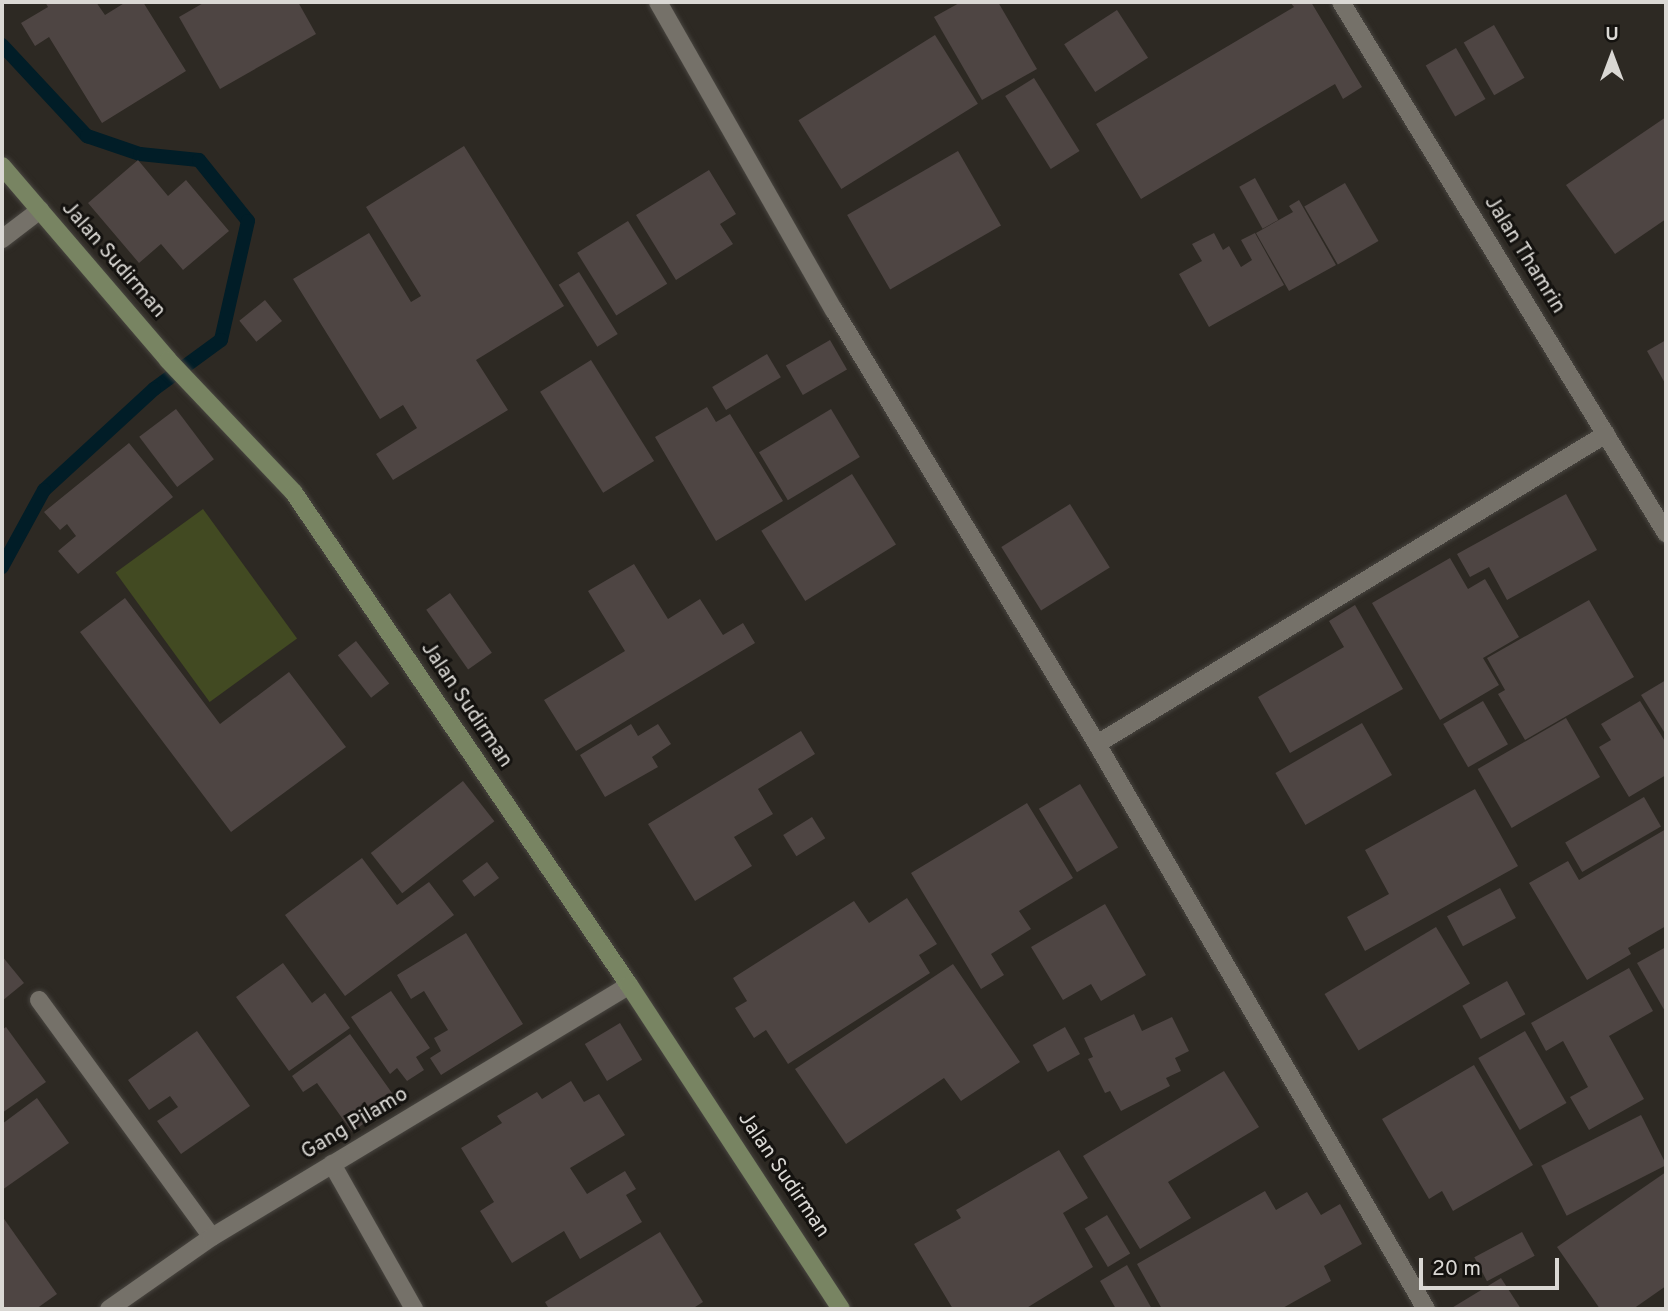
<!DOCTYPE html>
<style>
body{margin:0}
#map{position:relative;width:1668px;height:1311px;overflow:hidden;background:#2d2923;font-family:Overpass,sans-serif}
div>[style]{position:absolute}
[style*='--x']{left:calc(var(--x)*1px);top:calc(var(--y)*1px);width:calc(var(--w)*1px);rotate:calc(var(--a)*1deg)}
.green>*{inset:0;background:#424a22;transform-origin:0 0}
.stream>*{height:14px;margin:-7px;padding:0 7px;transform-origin:7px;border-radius:7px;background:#011d27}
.building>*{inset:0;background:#4e4543;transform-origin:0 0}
.roads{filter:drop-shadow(0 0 2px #484540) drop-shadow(0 0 2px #484540)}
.lane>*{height:18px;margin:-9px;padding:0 9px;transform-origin:9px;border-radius:9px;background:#757169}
.street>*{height:18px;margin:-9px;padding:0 9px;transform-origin:9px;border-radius:9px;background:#757169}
.secondary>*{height:18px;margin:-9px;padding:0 9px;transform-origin:9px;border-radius:9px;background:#788462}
span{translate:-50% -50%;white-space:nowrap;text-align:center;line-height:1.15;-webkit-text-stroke:6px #14120f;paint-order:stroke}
.street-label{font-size:21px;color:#dad8d4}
.frame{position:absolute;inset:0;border:4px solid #dad8d4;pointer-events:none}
.north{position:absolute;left:1577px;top:21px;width:70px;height:70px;-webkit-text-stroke:5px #14120f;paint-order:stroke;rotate:0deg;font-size:19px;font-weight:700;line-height:28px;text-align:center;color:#dad8d4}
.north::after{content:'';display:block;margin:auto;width:24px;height:32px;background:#dad8d4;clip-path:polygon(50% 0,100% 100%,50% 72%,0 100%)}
.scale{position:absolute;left:1419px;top:1258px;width:140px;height:32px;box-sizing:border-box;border:4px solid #dad8d4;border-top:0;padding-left:9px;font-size:21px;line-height:24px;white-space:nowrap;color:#dad8d4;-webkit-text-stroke:5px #14120f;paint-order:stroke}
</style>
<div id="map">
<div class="green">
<div style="left:203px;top:509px;width:160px;height:108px;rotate:54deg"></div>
</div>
<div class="stream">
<div style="--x:2;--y:45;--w:125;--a:47"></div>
<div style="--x:87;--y:136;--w:56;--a:18.8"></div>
<div style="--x:140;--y:154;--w:59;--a:5.8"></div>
<div style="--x:199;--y:160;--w:78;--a:51.2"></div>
<div style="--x:248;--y:221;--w:122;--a:102.8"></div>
<div style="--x:221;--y:340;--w:83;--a:143.8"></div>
<div style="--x:154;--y:389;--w:149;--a:137.4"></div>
<div style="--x:44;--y:490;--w:88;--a:118.6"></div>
</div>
<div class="building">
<div style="clip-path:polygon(45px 2px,96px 2px,105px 15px,126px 2px,143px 2px,186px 71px,102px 123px,49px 37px,35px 46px,21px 23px,48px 7px)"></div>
<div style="clip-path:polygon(205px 2px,298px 2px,316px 34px,220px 89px,179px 17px)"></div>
<div style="clip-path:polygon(961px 2px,998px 2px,1037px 69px,982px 100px,934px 17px)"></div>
<div style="clip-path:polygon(1290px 2px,1311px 2px,1362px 87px,1343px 99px,1335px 84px,1141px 199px,1096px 124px,1294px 7px)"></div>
<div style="left:1117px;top:10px;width:57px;height:63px;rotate:57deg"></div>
<div style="left:1494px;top:25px;width:61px;height:35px;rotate:60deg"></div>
<div style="left:935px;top:35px;width:81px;height:161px;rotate:58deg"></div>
<div style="left:1456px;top:48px;width:59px;height:35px;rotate:60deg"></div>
<div style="left:1034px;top:78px;width:86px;height:34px;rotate:58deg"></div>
<div style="clip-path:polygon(1666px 117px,1666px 219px,1615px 254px,1566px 185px)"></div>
<div style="clip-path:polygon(464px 146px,564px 306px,476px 360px,508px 410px,393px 480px,376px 454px,417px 428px,403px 405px,380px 419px,293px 279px,369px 233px,411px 302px,421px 296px,366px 207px)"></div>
<div style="left:958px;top:151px;width:86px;height:128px;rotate:60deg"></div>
<div style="clip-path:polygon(138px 160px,168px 196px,186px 180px,229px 231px,183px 270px,161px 244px,139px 263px,88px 203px)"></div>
<div style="clip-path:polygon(709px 170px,736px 214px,720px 224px,733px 244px,676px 280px,636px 215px)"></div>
<div style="left:1255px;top:178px;width:48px;height:18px;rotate:61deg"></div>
<div style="left:1345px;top:183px;width:67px;height:47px;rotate:60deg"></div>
<div style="clip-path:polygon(1299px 200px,1336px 265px,1289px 291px,1256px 233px,1293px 212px,1289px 206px)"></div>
<div style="left:628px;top:221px;width:74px;height:60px;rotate:58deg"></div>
<div style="clip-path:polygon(1214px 233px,1223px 250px,1229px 246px,1241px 267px,1252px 260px,1241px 240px,1255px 233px,1284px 285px,1209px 327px,1179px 274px,1202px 261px,1192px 244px)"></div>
<div style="left:579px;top:272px;width:73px;height:24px;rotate:58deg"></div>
<div style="left:265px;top:300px;width:27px;height:33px;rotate:51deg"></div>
<div style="left:830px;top:340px;width:34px;height:51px;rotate:60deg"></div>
<div style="clip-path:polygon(1666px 340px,1666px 385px,1647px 351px)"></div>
<div style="left:767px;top:354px;width:27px;height:64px;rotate:59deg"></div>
<div style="left:591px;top:360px;width:119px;height:60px;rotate:58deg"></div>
<div style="clip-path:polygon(707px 407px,716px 422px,730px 414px,783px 501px,716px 541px,655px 437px)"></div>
<div style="left:176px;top:409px;width:63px;height:46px;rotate:53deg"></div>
<div style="left:831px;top:409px;width:56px;height:84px;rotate:59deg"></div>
<div style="clip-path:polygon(129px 443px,173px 497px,78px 574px,58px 551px,76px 536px,67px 524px,60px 530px,44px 512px)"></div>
<div style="left:852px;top:474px;width:83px;height:107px;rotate:58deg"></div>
<div style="clip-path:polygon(1566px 494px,1597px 550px,1507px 600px,1489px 567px,1470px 577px,1457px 554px)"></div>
<div style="left:1070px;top:504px;width:75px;height:81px;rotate:58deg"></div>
<div style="clip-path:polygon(1450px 558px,1468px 589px,1485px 579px,1519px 637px,1483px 658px,1499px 685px,1440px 720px,1372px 603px)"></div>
<div style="clip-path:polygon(634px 564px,668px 619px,700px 599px,723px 635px,743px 623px,755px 643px,576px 751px,544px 700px,625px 651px,588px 591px)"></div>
<div style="left:450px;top:593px;width:73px;height:29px;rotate:55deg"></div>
<div style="clip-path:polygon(125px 598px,220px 724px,289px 672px,346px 747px,231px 832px,80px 632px)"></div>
<div style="clip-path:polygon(1589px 600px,1634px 677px,1525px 740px,1498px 694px,1505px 690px,1487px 658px)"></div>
<div style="clip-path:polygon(1355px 605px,1403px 689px,1290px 753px,1258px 697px,1344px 647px,1329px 621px)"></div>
<div style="left:356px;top:641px;width:54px;height:23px;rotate:52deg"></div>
<div style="clip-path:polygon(1666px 680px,1666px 735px,1641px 695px)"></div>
<div style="left:1483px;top:701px;width:50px;height:46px;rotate:60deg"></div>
<div style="clip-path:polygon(1640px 701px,1666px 743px,1666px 775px,1629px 797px,1599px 747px,1611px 740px,1601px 724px)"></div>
<div style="left:1566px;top:718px;width:68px;height:102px;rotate:60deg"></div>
<div style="left:1362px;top:723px;width:60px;height:100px;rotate:60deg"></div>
<div style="clip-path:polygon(631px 724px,638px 736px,658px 724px,671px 744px,652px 757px,658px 767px,605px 797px,580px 755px)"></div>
<div style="clip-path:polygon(801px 731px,815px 754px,758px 789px,773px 814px,734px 837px,752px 866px,695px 901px,648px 824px)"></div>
<div style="left:463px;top:781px;width:51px;height:117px;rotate:52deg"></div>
<div style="left:1080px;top:784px;width:74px;height:48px;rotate:59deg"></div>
<div style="clip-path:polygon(1475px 789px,1518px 866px,1365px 951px,1347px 917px,1389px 894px,1365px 850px)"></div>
<div style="left:1644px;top:797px;width:34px;height:91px;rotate:60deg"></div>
<div style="clip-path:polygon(1027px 803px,1073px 878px,1019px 911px,1031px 929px,991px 954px,1004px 975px,981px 989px,911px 873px)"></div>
<div style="left:812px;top:817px;width:25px;height:34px;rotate:58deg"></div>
<div style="clip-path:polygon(1666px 829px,1666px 926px,1628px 948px,1631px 954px,1587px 980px,1529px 883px,1568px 861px,1579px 880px)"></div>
<div style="clip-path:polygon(362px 858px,397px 905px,429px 882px,454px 915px,345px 996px,285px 915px)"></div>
<div style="left:487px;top:862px;width:20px;height:31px;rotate:53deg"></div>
<div style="left:1500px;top:888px;width:34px;height:60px;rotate:62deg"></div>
<div style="clip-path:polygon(907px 898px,937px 944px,919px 955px,930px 973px,788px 1064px,766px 1030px,754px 1038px,735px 1008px,747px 1001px,733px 978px,854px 901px,869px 923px)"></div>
<div style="clip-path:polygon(1105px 904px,1146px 975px,1101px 1001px,1091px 984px,1063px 1000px,1031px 947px)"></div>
<div style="left:1436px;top:927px;width:66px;height:130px;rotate:59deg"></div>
<div style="clip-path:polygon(466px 933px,523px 1024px,441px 1075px,430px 1058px,441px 1051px,434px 1038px,448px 1030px,424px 991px,411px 999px,397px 975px)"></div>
<div style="clip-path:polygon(1666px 947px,1666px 1013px,1637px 963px)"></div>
<div style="clip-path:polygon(2px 956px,24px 983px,2px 1001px)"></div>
<div style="clip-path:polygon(283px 963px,312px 1003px,325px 993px,350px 1028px,289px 1071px,236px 997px)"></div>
<div style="clip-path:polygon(953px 964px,1020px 1062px,961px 1101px,944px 1078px,846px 1144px,795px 1069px)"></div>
<div style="clip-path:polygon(1629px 968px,1653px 1011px,1609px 1036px,1644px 1099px,1589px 1130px,1570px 1097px,1588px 1087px,1563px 1041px,1546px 1051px,1531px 1023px)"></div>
<div style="left:1507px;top:981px;width:38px;height:51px;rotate:61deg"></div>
<div style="clip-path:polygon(391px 991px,430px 1048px,416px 1057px,424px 1070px,407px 1081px,397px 1068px,390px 1074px,351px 1017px)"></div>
<div style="clip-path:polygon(1134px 1014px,1142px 1031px,1172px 1017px,1189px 1051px,1175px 1058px,1181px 1071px,1166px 1078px,1170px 1086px,1121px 1111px,1110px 1091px,1105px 1093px,1088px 1059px,1093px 1057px,1084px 1038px)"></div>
<div style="left:620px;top:1023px;width:43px;height:41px;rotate:59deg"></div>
<div style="clip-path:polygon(6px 1027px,46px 1082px,2px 1113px,2px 1030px)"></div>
<div style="left:1065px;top:1027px;width:31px;height:37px;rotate:61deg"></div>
<div style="clip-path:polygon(197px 1031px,250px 1106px,181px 1154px,157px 1121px,178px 1107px,170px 1096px,149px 1110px,128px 1080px)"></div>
<div style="left:1525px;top:1031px;width:83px;height:54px;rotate:60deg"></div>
<div style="clip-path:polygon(350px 1034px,397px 1100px,352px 1132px,317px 1083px,303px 1092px,292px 1076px)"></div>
<div style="clip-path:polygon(1474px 1065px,1533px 1165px,1453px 1211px,1442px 1191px,1429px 1199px,1382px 1119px)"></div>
<div style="clip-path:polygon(1224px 1071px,1259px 1127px,1168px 1182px,1191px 1218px,1140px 1249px,1083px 1156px)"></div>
<div style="clip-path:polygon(571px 1081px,584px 1102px,599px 1094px,625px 1135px,570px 1168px,587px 1194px,625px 1171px,636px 1189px,626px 1195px,642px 1222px,580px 1259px,564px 1231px,512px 1263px,480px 1211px,494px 1202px,461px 1148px,502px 1123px,497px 1116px,537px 1092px,542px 1099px)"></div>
<div style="clip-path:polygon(37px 1098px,69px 1143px,2px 1190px,2px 1124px)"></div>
<div style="left:1641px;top:1115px;width:56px;height:112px;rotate:63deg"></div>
<div style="clip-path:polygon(1059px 1150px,1088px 1198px,1063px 1213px,1093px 1267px,1025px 1309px,953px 1309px,914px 1244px,961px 1218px,956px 1210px)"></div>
<div style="clip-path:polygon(1666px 1172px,1666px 1286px,1633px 1309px,1600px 1309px,1557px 1247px)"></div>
<div style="clip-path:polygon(1265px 1191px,1276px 1210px,1307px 1192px,1321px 1215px,1340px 1204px,1362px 1244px,1324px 1266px,1331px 1281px,1281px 1309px,1162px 1309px,1137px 1264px)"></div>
<div style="left:1107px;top:1215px;width:45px;height:26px;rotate:59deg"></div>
<div style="clip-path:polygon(2px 1216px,57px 1294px,36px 1309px,2px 1309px)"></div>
<div style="clip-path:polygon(660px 1232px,703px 1302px,692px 1309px,549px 1309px,545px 1302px)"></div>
<div style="left:1522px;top:1232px;width:27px;height:54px;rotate:62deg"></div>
<div style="clip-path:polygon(1127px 1265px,1152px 1309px,1116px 1309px,1100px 1281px)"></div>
<div style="clip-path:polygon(1501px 1278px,1521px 1309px,1450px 1309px)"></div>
</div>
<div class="roads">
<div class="lane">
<div style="--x:39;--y:1000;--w:293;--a:53.9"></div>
<div style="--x:332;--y:1164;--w:167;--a:60.5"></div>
</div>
<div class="street">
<div style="--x:658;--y:2;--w:355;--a:60.3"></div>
<div style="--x:834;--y:310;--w:507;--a:58.78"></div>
<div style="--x:1097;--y:744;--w:654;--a:59.79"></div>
<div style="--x:1341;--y:2;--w:623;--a:58.53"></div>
<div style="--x:2;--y:239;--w:48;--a:-37.3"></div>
<div style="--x:1097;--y:744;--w:596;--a:-31.34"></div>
<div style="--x:109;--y:1309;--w:126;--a:-35"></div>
<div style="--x:212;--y:1237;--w:487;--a:-31.1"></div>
</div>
<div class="secondary">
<div style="--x:2;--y:166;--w:255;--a:49.4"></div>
<div style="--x:168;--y:360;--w:183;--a:46.5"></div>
<div style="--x:294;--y:493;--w:595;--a:55.75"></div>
<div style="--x:629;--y:985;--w:387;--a:56.8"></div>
</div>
</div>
<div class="street-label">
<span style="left:1524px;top:255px;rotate:58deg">Jalan Thamrin</span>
<span style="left:113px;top:260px;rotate:49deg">Jalan Sudirman</span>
<span style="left:466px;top:705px;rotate:56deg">Jalan Sudirman</span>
<span style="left:355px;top:1124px;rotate:-31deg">Gang Pilamo</span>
<span style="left:783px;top:1175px;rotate:56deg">Jalan Sudirman</span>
</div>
<div class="frame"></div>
<div class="north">U</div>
<div class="scale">20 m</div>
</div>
